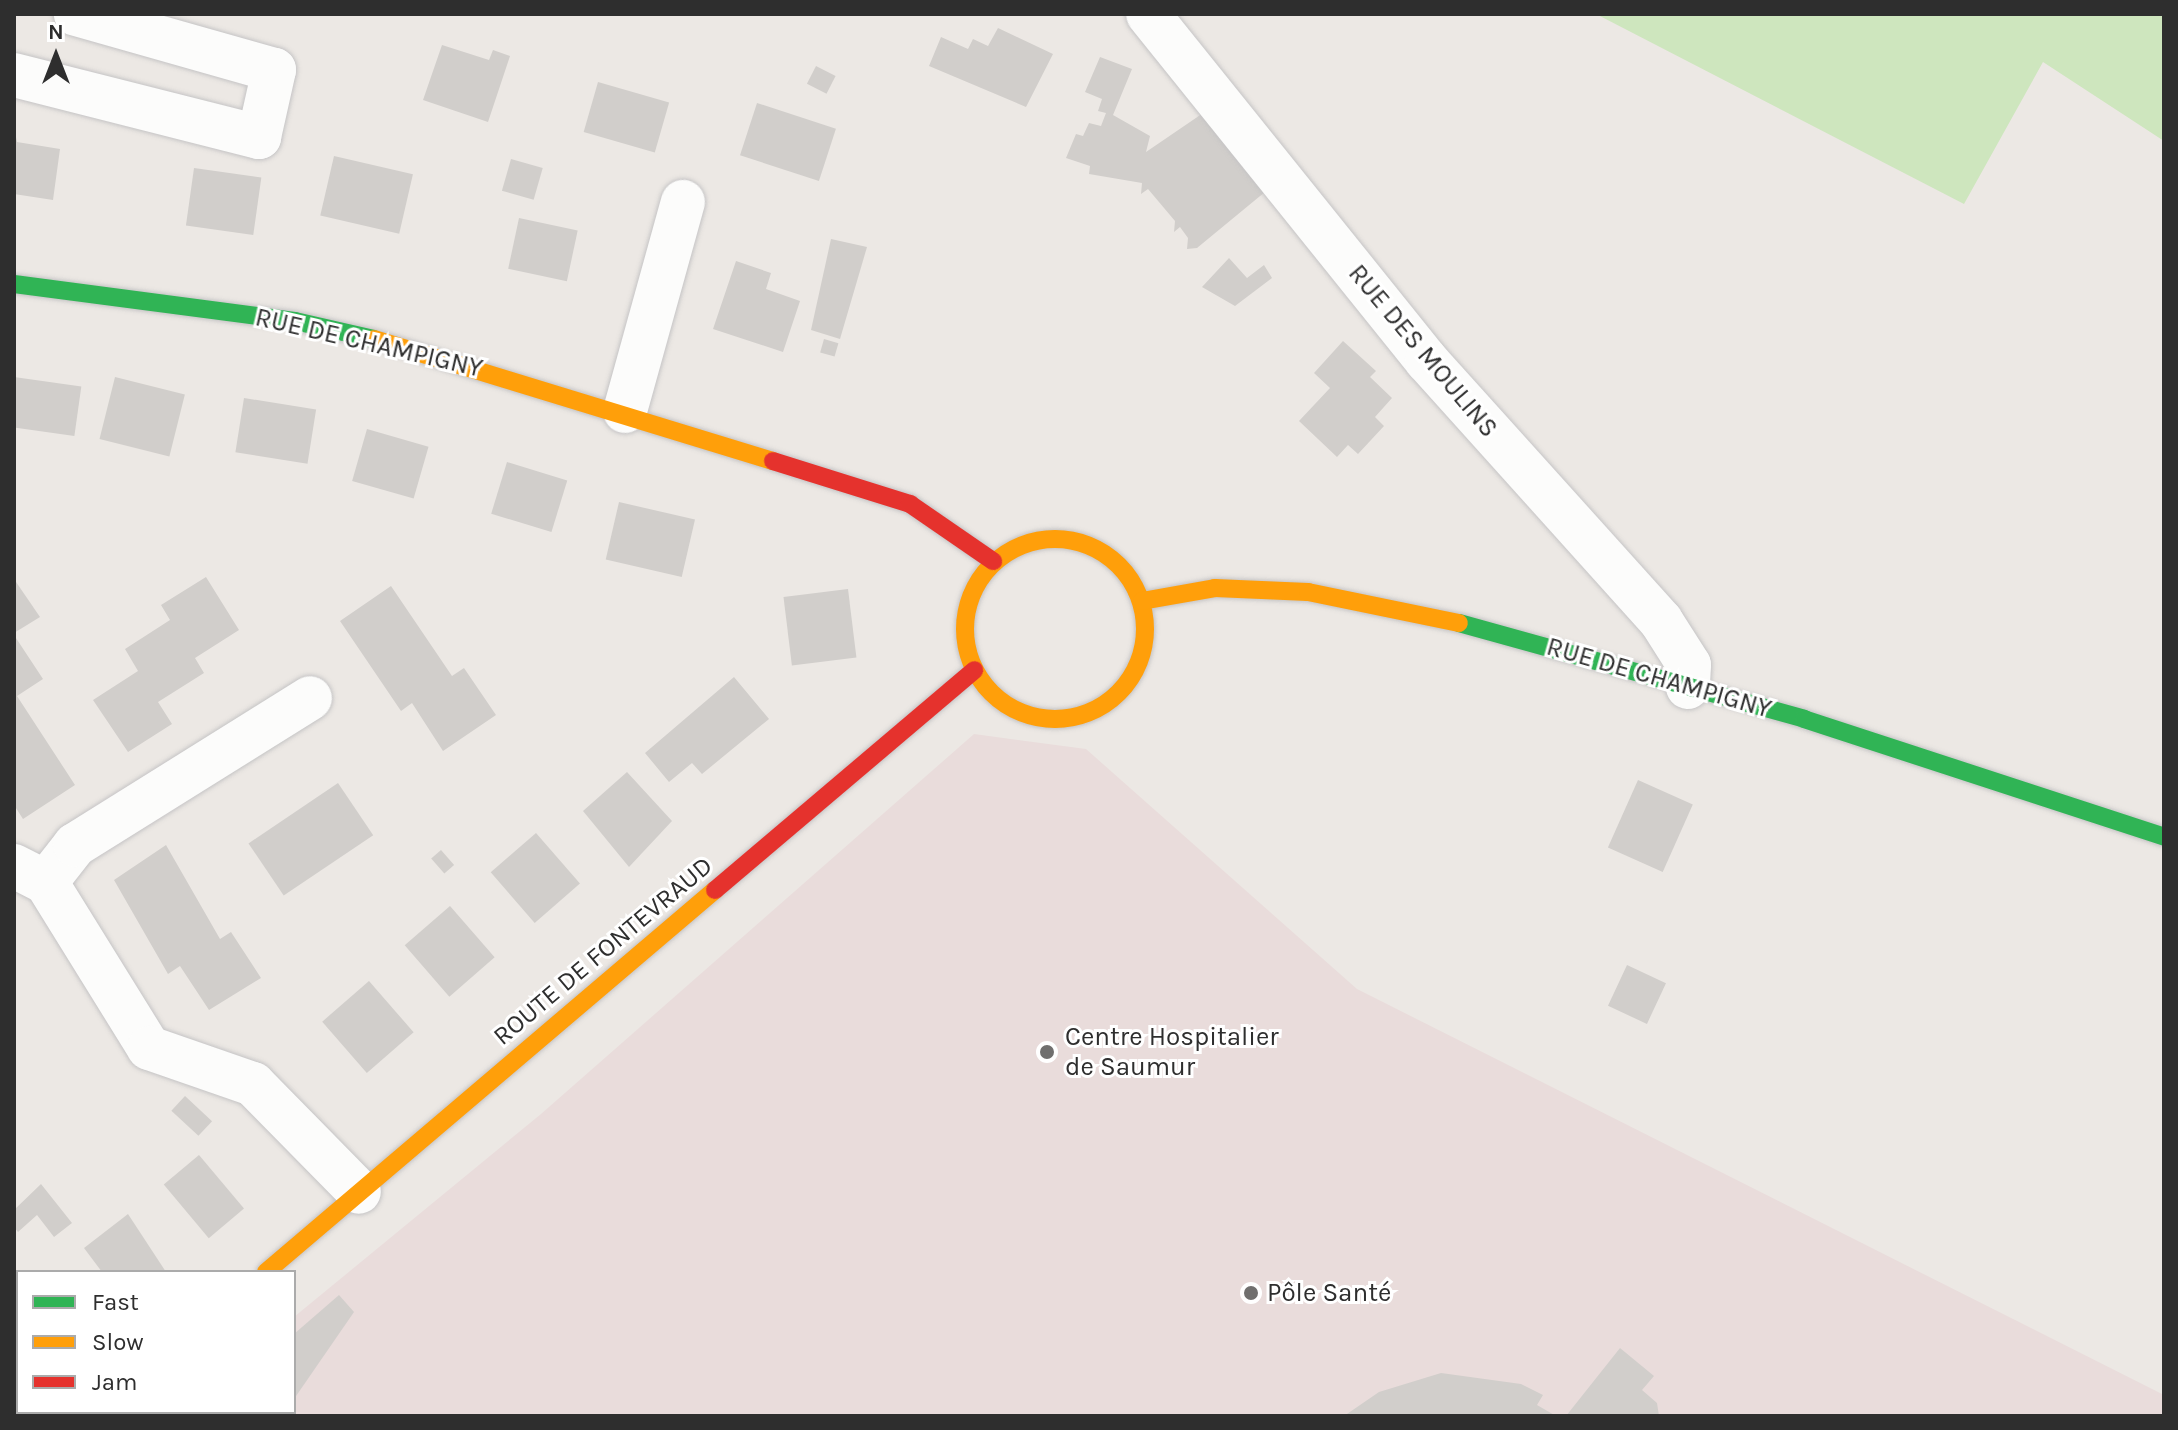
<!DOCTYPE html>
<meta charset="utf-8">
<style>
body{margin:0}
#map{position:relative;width:2178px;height:1430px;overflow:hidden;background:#ece8e4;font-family:Karla,sans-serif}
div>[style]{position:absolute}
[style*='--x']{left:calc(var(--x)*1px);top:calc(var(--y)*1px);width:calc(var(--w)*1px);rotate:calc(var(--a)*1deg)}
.medical>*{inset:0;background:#e9dcdb}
.green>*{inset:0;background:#cee6be}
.building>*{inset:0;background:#d1cecb;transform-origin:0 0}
.roads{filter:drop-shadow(0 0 2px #c5c4c5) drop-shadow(0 0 2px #c5c4c5)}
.street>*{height:44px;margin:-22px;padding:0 22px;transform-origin:22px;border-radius:22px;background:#fcfcfb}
.fast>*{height:18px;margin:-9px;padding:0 9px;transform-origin:9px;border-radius:9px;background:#30b455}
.slow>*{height:18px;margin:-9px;padding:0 9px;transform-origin:9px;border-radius:9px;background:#ff9f0a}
.slow>.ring{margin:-9px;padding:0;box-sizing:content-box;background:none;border:18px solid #ff9f0a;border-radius:50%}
.jam>*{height:18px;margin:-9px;padding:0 9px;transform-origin:9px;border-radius:9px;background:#e5322d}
.dots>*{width:22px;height:22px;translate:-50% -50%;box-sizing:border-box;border:4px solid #fff;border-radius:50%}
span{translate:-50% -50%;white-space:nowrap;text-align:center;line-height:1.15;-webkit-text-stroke:6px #fff;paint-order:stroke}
.street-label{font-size:26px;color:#2e2e2e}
.poi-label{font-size:26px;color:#2e2e2e}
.left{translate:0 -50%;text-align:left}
.frame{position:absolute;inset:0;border:16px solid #2e2e2e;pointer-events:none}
.legend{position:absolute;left:16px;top:1270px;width:280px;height:144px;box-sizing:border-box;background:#fff;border:2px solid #ababab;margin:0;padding:10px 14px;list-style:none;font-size:24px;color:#2e2e2e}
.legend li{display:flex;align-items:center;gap:16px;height:40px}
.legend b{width:40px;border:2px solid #ababab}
.north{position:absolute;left:16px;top:16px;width:80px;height:80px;-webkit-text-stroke:6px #fff;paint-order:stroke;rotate:0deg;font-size:22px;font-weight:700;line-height:32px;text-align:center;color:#2e2e2e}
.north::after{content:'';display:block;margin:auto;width:28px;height:36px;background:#2e2e2e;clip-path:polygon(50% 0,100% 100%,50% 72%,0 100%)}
</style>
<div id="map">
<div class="medical">
<div style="clip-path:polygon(974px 734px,1086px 749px,1357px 989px,2164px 1395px,2164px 1416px,173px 1416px,294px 1412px,294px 1317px,541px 1114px)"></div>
</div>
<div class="green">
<div style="clip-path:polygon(1596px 14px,2164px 14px,2164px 141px,2043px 62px,1964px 204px)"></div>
</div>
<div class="building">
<div style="clip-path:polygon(998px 28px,1053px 54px,1026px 107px,929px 66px,941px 37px,968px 49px,973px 39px,988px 46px)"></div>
<div style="clip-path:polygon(442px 45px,489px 60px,493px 50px,510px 56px,488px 122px,423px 100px)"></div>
<div style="clip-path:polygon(1100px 57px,1132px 69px,1113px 115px,1150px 136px,1146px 152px,1212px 107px,1271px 187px,1197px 248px,1187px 249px,1188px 238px,1180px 227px,1174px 232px,1175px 221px,1148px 189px,1141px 194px,1142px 183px,1089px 174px,1090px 166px,1066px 158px,1076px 134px,1083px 136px,1089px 123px,1101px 126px,1106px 113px,1098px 111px,1102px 99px,1085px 92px)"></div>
<div style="left:816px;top:66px;width:22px;height:20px;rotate:27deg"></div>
<div style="left:598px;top:82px;width:74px;height:52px;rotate:16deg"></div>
<div style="left:757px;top:103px;width:83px;height:55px;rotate:18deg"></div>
<div style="clip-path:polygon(14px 127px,17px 142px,60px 149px,53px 200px,14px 194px)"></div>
<div style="left:334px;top:156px;width:81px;height:61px;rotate:13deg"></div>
<div style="left:511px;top:159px;width:33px;height:33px;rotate:16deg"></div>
<div style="left:194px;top:168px;width:68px;height:58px;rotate:8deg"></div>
<div style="left:519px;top:218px;width:60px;height:52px;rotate:12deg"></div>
<div style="clip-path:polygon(831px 239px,867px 247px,840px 339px,811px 330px)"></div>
<div style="clip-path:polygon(1229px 258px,1247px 278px,1264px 265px,1272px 278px,1235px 306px,1202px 287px)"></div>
<div style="clip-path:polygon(736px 261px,771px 273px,766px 289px,800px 301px,783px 352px,713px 329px)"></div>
<div style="left:824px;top:339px;width:15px;height:14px;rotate:16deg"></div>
<div style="clip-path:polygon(1343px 341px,1376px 371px,1370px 377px,1392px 398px,1375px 417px,1384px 426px,1358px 454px,1348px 445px,1337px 457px,1299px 421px,1330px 388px,1314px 373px)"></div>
<div style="left:14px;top:377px;width:68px;height:50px;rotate:8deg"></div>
<div style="left:115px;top:377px;width:72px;height:64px;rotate:14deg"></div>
<div style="left:244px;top:398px;width:73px;height:55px;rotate:9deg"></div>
<div style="left:367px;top:429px;width:64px;height:54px;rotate:16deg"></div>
<div style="left:507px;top:462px;width:63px;height:54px;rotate:17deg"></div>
<div style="left:619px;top:502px;width:78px;height:59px;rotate:13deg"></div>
<div style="clip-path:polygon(206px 577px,239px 630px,195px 658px,204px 673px,158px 702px,172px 724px,128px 752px,93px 700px,138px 671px,125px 649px,170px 620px,161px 605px)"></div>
<div style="clip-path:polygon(14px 579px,40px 617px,14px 633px)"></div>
<div style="clip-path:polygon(391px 586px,452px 676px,464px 668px,496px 715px,443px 751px,412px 703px,401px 711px,340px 621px)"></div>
<div style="left:848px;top:589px;width:69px;height:65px;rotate:83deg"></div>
<div style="clip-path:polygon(14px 635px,43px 679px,17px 696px,75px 785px,23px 819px,14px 805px)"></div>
<div style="clip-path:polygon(734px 677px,769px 719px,702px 774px,692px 763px,669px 782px,645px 753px)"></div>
<div style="clip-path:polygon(627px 772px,672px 821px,629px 867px,583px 811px)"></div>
<div style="left:1638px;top:780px;width:60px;height:74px;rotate:24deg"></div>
<div style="left:338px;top:783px;width:63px;height:108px;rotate:56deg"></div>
<div style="left:536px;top:833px;width:67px;height:60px;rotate:49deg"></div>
<div style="clip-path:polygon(166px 845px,220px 939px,231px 932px,261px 978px,209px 1010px,180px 966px,168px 974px,114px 880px)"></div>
<div style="left:441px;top:850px;width:20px;height:13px;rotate:49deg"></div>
<div style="left:450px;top:906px;width:68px;height:60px;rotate:49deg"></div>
<div style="left:1627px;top:965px;width:43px;height:45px;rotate:25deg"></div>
<div style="left:369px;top:981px;width:68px;height:62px;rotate:49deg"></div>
<div style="left:185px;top:1096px;width:37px;height:20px;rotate:43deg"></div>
<div style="left:199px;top:1155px;width:70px;height:46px;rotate:50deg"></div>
<div style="clip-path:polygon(41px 1184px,72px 1223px,54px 1237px,37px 1215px,18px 1232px,14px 1227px,14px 1210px)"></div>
<div style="clip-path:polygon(128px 1214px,166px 1272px,102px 1272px,84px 1248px)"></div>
<div style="left:18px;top:1284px;width:77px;height:4px;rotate:90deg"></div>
<div style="clip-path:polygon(339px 1295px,354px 1312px,294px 1399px,294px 1334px)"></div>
<div style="clip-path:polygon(1620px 1348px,1654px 1376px,1642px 1390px,1657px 1403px,1659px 1416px,1566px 1416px)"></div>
<div style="clip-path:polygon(1441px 1373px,1521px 1384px,1543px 1395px,1537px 1405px,1556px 1416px,1344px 1416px,1379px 1392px)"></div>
<div style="clip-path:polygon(204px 1412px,285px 1412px,199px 1416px)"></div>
</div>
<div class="roads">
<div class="street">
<div style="--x:1148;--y:14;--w:445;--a:51.2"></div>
<div style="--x:1427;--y:361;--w:350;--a:48"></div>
<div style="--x:1661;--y:621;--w:52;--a:57.5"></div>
<div style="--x:1689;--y:665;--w:22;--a:93"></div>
<div style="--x:14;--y:75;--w:253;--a:14.2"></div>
<div style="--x:259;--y:137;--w:69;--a:-77.4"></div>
<div style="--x:274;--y:70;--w:206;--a:-164.2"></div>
<div style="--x:625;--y:411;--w:217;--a:-74.5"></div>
<div style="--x:14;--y:866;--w:36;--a:27"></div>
<div style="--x:46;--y:882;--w:195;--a:58.2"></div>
<div style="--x:149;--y:1048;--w:110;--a:19.1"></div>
<div style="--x:253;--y:1084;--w:151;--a:45.5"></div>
<div style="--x:46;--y:882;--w:47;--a:-51.9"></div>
<div style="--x:75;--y:845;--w:277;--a:-32"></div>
</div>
<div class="fast">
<div style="--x:14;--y:284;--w:283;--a:7.5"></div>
<div style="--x:295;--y:321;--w:81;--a:12.8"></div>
<div style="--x:1459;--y:623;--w:358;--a:15.5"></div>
<div style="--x:1804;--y:719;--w:379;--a:18.1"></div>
<div style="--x:100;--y:1416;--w:6;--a:-45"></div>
</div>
<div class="slow">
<div style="--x:374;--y:339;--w:417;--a:17"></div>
<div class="ring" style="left:965px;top:539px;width:162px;height:162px"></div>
<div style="--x:1142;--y:601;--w:74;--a:-10.1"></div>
<div style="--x:1215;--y:588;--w:93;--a:2.5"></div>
<div style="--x:1308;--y:592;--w:154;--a:11.6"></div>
<div style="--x:266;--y:1272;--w:590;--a:-40.39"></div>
</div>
<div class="jam">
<div style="--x:773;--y:461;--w:144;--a:17.4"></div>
<div style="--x:910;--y:504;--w:101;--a:34.5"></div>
<div style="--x:715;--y:890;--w:340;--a:-40.3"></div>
</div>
</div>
<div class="dots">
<div style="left:1047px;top:1052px;background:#706f6e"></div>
<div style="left:1251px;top:1293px;background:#706f6e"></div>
</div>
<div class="street-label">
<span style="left:369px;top:343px;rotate:13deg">RUE DE CHAMPIGNY</span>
<span style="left:1423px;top:351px;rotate:50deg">RUE DES MOULINS</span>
<span style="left:1659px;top:678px;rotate:16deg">RUE DE CHAMPIGNY</span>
<span style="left:603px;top:951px;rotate:-40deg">ROUTE DE FONTEVRAUD</span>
</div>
<div class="poi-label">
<span class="left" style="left:1065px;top:1052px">Centre Hospitalier<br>de Saumur</span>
<span class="left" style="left:1267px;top:1293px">Pôle Santé</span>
</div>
<div class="frame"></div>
<ul class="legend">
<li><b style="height:10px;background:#30b455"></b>Fast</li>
<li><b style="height:10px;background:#ff9f0a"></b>Slow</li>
<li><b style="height:10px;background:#e5322d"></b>Jam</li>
</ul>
<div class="north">N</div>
</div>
